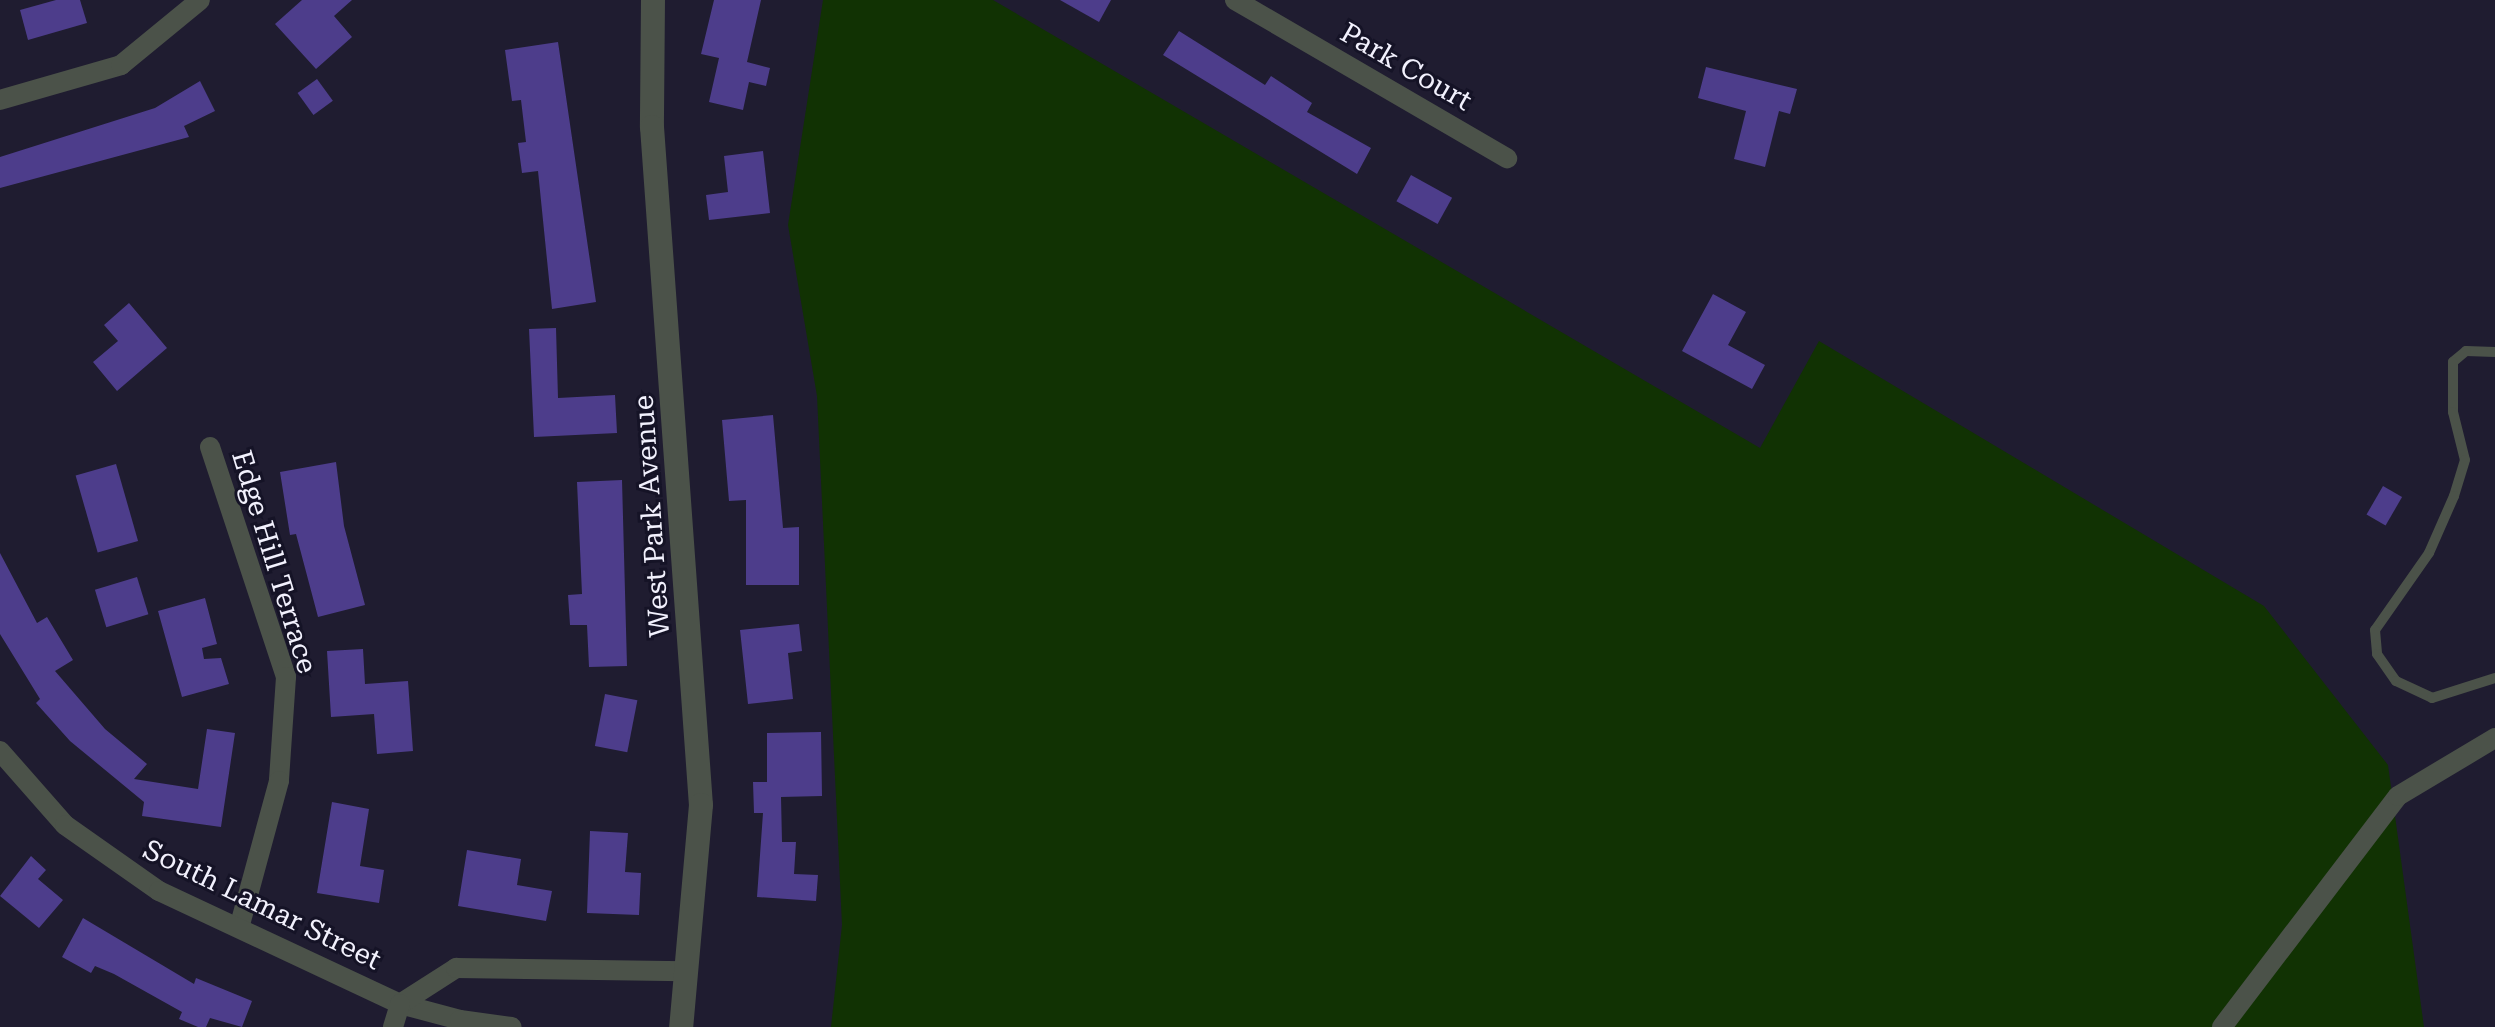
<!DOCTYPE html>
<style>
body{margin:0}
#map{position:relative;width:2495px;height:1027px;overflow:hidden;background:#1f1c30;font-family:"Roboto Serif",serif}
div>[style]{position:absolute}
[style*='--x']{left:calc(var(--x)*1px);top:calc(var(--y)*1px);width:calc(var(--w)*1px);rotate:calc(var(--a)*1deg)}
.green>*{inset:0;background:#113203}
.building>*{inset:0;background:#4d3d8b;transform-origin:0 0}
.service>*{height:10px;margin:-5px;padding:0 5px;transform-origin:5px;border-radius:5px;background:#4b5249}
.minor>*{height:20px;margin:-10px;padding:0 10px;transform-origin:10px;border-radius:10px;background:#4b5249}
.tertiary>*{height:24px;margin:-12px;padding:0 12px;transform-origin:12px;border-radius:12px;background:#4b5249}
span{translate:-50% -50%;white-space:nowrap;text-align:center;line-height:1.15;-webkit-text-stroke:6px #151326;paint-order:stroke}
.street-label{font-size:28px;color:#f2f1fd}
</style>
<div id="map">
<div class="green">
<div style="clip-path:polygon(823px 0,993px 0,1760px 448px,1819px 341px,2264px 606px,2388px 765px,2424px 1027px,831px 1027px,842px 925px,817px 396px,788px 225px)"></div>
</div>
<div class="building">
<div style="clip-path:polygon(56px 0,80px 0,87px 23px,28px 40px,20px 10px)"></div>
<div style="clip-path:polygon(302px 0,352px 0,334px 16px,352px 37px,316px 69px,275px 24px)"></div>
<div style="clip-path:polygon(714px 0,761px 0,747px 62px,770px 68px,766px 86px,749px 82px,743px 110px,709px 102px,719px 58px,701px 54px)"></div>
<div style="clip-path:polygon(1060px 0,1111px 0,1099px 22px)"></div>
<div style="clip-path:polygon(1179px 31px,1265px 85px,1271px 76px,1312px 103px,1307px 112px,1371px 148px,1357px 174px,1163px 55px)"></div>
<div style="clip-path:polygon(558px 42px,596px 302px,552px 309px,538px 171px,522px 173px,518px 143px,526px 142px,521px 100px,512px 101px,505px 50px)"></div>
<div style="clip-path:polygon(1706px 67px,1797px 89px,1790px 114px,1779px 111px,1765px 167px,1734px 159px,1746px 111px,1698px 98px)"></div>
<div style="left:317px;top:79px;width:27px;height:24px;rotate:54deg"></div>
<div style="clip-path:polygon(200px 81px,215px 111px,184px 126px,189px 137px,0 188px,0 157px,155px 108px)"></div>
<div style="clip-path:polygon(763px 151px,770px 213px,709px 220px,706px 195px,728px 192px,724px 156px)"></div>
<div style="left:1411px;top:175px;width:47px;height:30px;rotate:29deg"></div>
<div style="clip-path:polygon(1713px 294px,1746px 312px,1728px 345px,1765px 365px,1752px 389px,1682px 351px)"></div>
<div style="clip-path:polygon(129px 303px,167px 348px,117px 391px,93px 362px,118px 341px,104px 325px)"></div>
<div style="clip-path:polygon(556px 328px,558px 398px,615px 395px,617px 433px,534px 437px,529px 329px)"></div>
<div style="clip-path:polygon(773px 415px,783px 528px,799px 527px,799px 585px,746px 585px,746px 500px,729px 501px,722px 420px)"></div>
<div style="clip-path:polygon(336px 462px,344px 526px,365px 605px,318px 617px,296px 534px,290px 535px,280px 472px)"></div>
<div style="left:116px;top:464px;width:80px;height:42px;rotate:74deg"></div>
<div style="clip-path:polygon(622px 480px,627px 666px,589px 667px,587px 625px,570px 625px,568px 595px,582px 594px,577px 482px)"></div>
<div style="left:2383px;top:486px;width:22px;height:33px;rotate:30deg"></div>
<div style="clip-path:polygon(0 553px,37px 623px,47px 617px,73px 660px,55px 671px,105px 729px,147px 764px,134px 779px,198px 789px,207px 729px,235px 733px,221px 827px,142px 816px,144px 802px,70px 741px,36px 703px,40px 699px,0 634px)"></div>
<div style="left:137px;top:577px;width:39px;height:44px;rotate:73deg"></div>
<div style="clip-path:polygon(205px 598px,217px 644px,202px 648px,204px 659px,221px 658px,229px 684px,182px 697px,158px 611px)"></div>
<div style="clip-path:polygon(799px 624px,802px 651px,788px 653px,793px 699px,748px 704px,740px 630px)"></div>
<div style="clip-path:polygon(363px 649px,365px 684px,408px 681px,413px 751px,377px 754px,374px 714px,331px 717px,327px 651px)"></div>
<div style="left:605px;top:694px;width:33px;height:53px;rotate:11deg"></div>
<div style="clip-path:polygon(821px 732px,822px 796px,781px 797px,782px 842px,796px 842px,794px 874px,818px 875px,816px 901px,757px 897px,763px 813px,754px 813px,753px 782px,767px 782px,767px 733px)"></div>
<div style="clip-path:polygon(332px 802px,369px 809px,360px 866px,384px 870px,379px 903px,317px 893px)"></div>
<div style="clip-path:polygon(590px 831px,628px 833px,625px 872px,641px 873px,639px 915px,587px 913px)"></div>
<div style="clip-path:polygon(467px 850px,521px 859px,517px 885px,552px 891px,546px 921px,458px 906px)"></div>
<div style="clip-path:polygon(31px 856px,46px 870px,38px 879px,63px 900px,39px 928px,0 896px)"></div>
<div style="clip-path:polygon(83px 918px,194px 984px,196px 978px,252px 1001px,242px 1027px,210px 1018px,206px 1027px,198px 1027px,179px 1019px,182px 1012px,114px 974px,95px 966px,91px 973px,62px 957px)"></div>
</div>
<div class="service">
<div style="--x:2495;--y:352;--w:29;--a:-178"></div>
<div style="--x:2466;--y:351;--w:17;--a:140"></div>
<div style="--x:2453;--y:362;--w:50;--a:90"></div>
<div style="--x:2453;--y:412;--w:49;--a:76"></div>
<div style="--x:2465;--y:460;--w:38;--a:107"></div>
<div style="--x:2454;--y:496;--w:62;--a:113.7"></div>
<div style="--x:2429;--y:553;--w:94;--a:125"></div>
<div style="--x:2375;--y:630;--w:24;--a:85"></div>
<div style="--x:2377;--y:654;--w:33;--a:55"></div>
<div style="--x:2396;--y:681;--w:40;--a:25"></div>
<div style="--x:2432;--y:698;--w:66;--a:-17.6"></div>
</div>
<div class="minor">
<div style="--x:1235;--y:0;--w:315;--a:30.2"></div>
<div style="--x:0;--y:100;--w:126;--a:-16.1"></div>
<div style="--x:121;--y:65;--w:102;--a:-39.4"></div>
<div style="--x:210;--y:447;--w:242;--a:71.7"></div>
<div style="--x:286;--y:677;--w:104;--a:93.9"></div>
<div style="--x:279;--y:781;--w:152;--a:105.2"></div>
<div style="--x:0;--y:751;--w:98;--a:48.7"></div>
<div style="--x:65;--y:825;--w:115;--a:35.1"></div>
<div style="--x:159;--y:891;--w:266;--a:25.1"></div>
<div style="--x:400;--y:1004;--w:62;--a:14.9"></div>
<div style="--x:460;--y:1020;--w:52;--a:7.7"></div>
<div style="--x:400;--y:1004;--w:67;--a:-32.7"></div>
<div style="--x:456;--y:968;--w:229;--a:0.8"></div>
<div style="--x:393;--y:1027;--w:24;--a:-73"></div>
<div style="--x:2222;--y:1027;--w:290;--a:-52.7"></div>
<div style="--x:2398;--y:796;--w:113;--a:-30.9"></div>
</div>
<div class="tertiary">
<div style="--x:653;--y:0;--w:127;--a:90.5"></div>
<div style="--x:652;--y:127;--w:680;--a:85.87"></div>
<div style="--x:701;--y:805;--w:223;--a:95.1"></div>
</div>
<div class="street-label">
<span style="left:1406px;top:67px;rotate:30deg">Park Court</span>
<span style="left:652px;top:516px;rotate:-94deg">West Park Avenue</span>
<span style="left:274px;top:562px;rotate:73deg">Edge Hill Terrace</span>
<span style="left:262px;top:905px;rotate:26deg">South Lamar Street</span>
</div>
</div>
